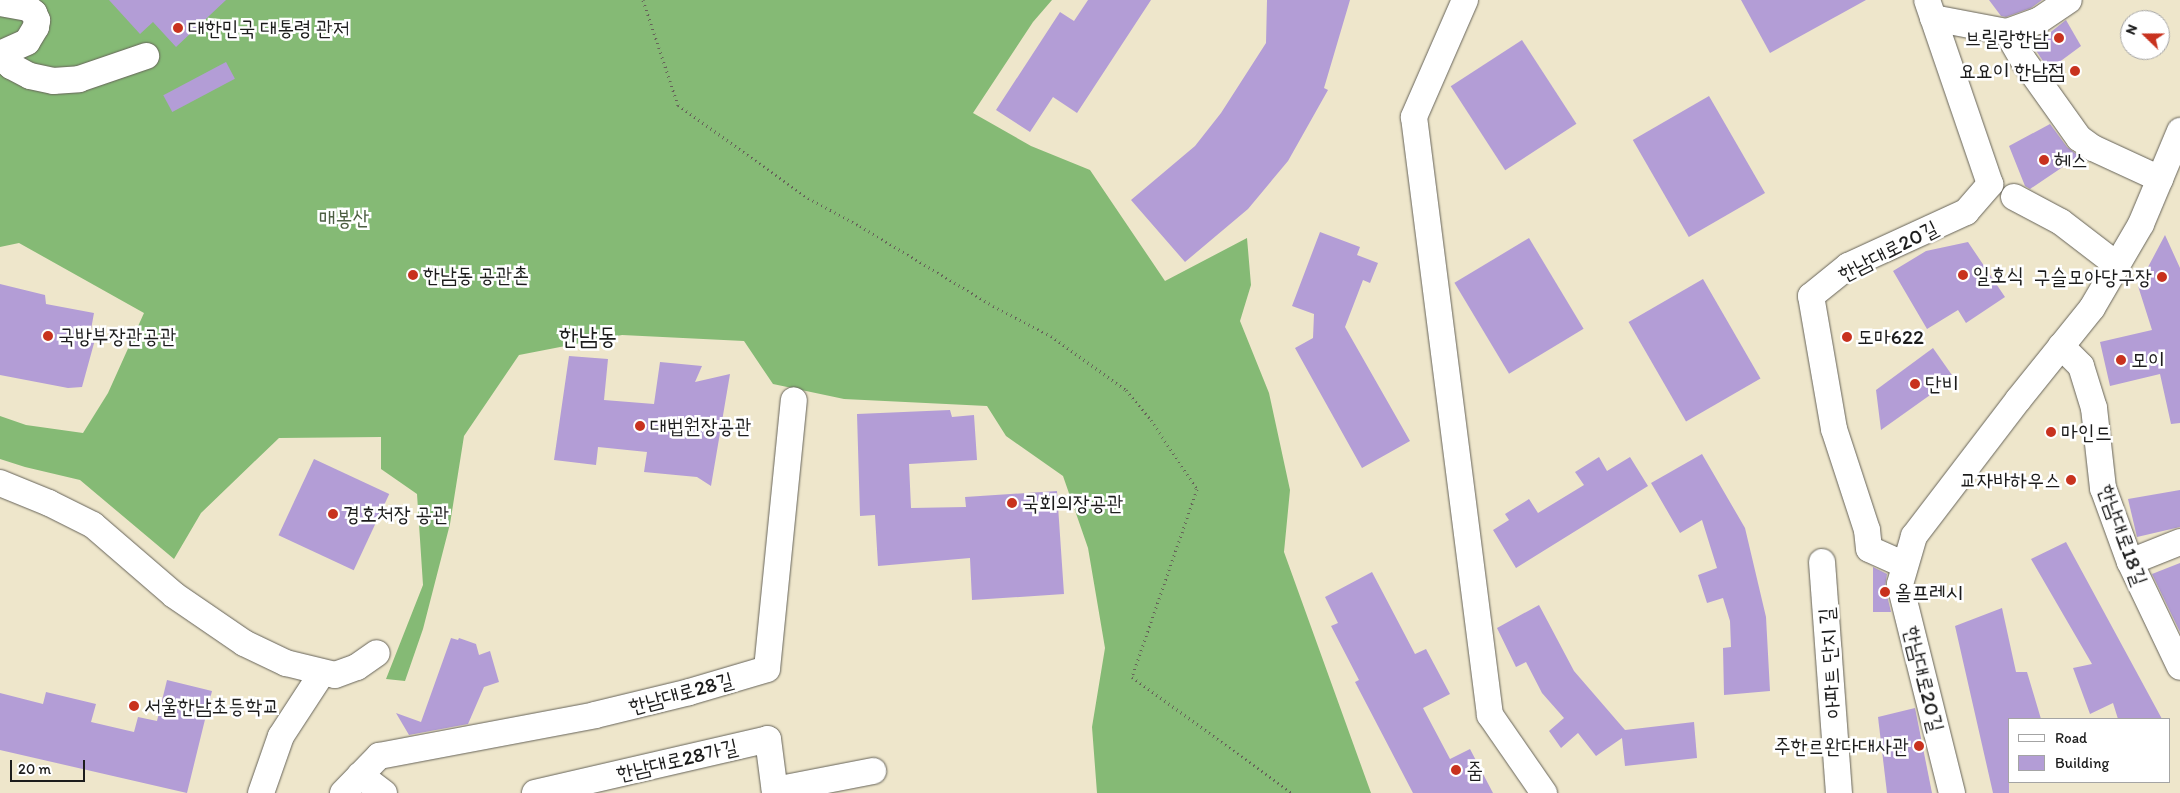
<!DOCTYPE html>
<meta charset="utf-8">
<style>
body{margin:0}
#map{position:relative;width:2180px;height:793px;overflow:hidden;background:#eee6cb;font-family:Itim,"Poor Story",sans-serif}
div>[style]{position:absolute}
[style*='--x']{left:calc(var(--x)*1px);top:calc(var(--y)*1px);width:calc(var(--w)*1px);rotate:calc(var(--a)*1deg)}
.forest>*{inset:0;background:#85ba75}
.building>*{inset:0;background:#b39dd6;transform-origin:0 0}
.path>*{height:3px;margin-top:-1.5px;transform-origin:0;background:repeating-linear-gradient(90deg,#666359 0 1px,transparent 0 5px)}
.roads{filter:drop-shadow(0 0 1px #666359) drop-shadow(0 0 1px #666359)}
.minor>*{height:26px;margin:-13px;padding:0 13px;transform-origin:13px;border-radius:13px;background:#fff}
.dots>*{width:14px;height:14px;translate:-50% -50%;box-sizing:border-box;border:2px solid #fff;border-radius:50%}
span{translate:-50% -50%;white-space:nowrap;text-align:center;line-height:1.15;-webkit-text-stroke:5px #fff;paint-order:stroke}
.poi-label{font-size:21px;color:#1c1c1c}
.left{translate:0 -50%;text-align:left}
.right{translate:-100% -50%;text-align:right}
.park-label{font-size:21px;color:#4d5e42}
.street-label{font-size:21px;color:#1c1c1c}
.quarter-label{font-size:24px;color:#1c1c1c}
.legend{position:absolute;left:2008px;top:718px;width:162px;height:65px;box-sizing:border-box;background:#fff;border:1px solid #a4a4a4;margin:0;padding:6px 9px;list-style:none;font-size:15px;color:#1c1c1c}
.legend li{display:flex;align-items:center;gap:10px;height:25px}
.legend b{width:25px;border:1px solid #a4a4a4}
.north{position:absolute;left:2120px;top:10px;width:50px;height:50px;box-sizing:border-box;background:#fff;border:1px solid #a4a4a4;border-radius:50%;rotate:292deg;font-size:14px;font-weight:700;line-height:20px;text-align:center;color:#1c1c1c}
.north::after{content:'';display:block;margin:auto;width:18px;height:22px;background:#c8321e;clip-path:polygon(50% 0,100% 100%,50% 72%,0 100%)}
.scale{position:absolute;left:10px;top:760px;width:75px;height:22px;box-sizing:border-box;border:2px solid #1c1c1c;border-top:0;padding-left:6px;font-size:15px;line-height:18px;white-space:nowrap;color:#1c1c1c;-webkit-text-stroke:4px #fff;paint-order:stroke}
</style>
<div id="map">
<div class="forest">
<div style="clip-path:polygon(0 0,1052px 0,1033px 22px,973px 113px,1031px 146px,1090px 170px,1165px 281px,1247px 238px,1251px 285px,1240px 321px,1269px 393px,1290px 490px,1284px 552px,1371px 793px,1097px 793px,1092px 727px,1105px 648px,1088px 548px,1063px 476px,1006px 436px,987px 406px,844px 399px,773px 384px,744px 341px,622px 335px,519px 355px,464px 436px,450px 524px,423px 629px,405px 681px,386px 679px,423px 585px,417px 494px,381px 469px,381px 437px,279px 438px,201px 513px,174px 559px,80px 480px,25px 467px,0 459px,0 416px,26px 425px,83px 433px,108px 393px,144px 313px,19px 243px,0 247px)"></div>
</div>
<div class="building">
<div style="clip-path:polygon(109px 0,226px 0,176px 47px,153px 22px,140px 34px)"></div>
<div style="clip-path:polygon(1088px 0,1151px 0,1077px 113px,1053px 97px,1030px 132px,996px 110px,1060px 12px,1074px 21px)"></div>
<div style="clip-path:polygon(1267px 0,1350px 0,1324px 88px,1328px 90px,1288px 161px,1248px 209px,1185px 262px,1131px 200px,1195px 146px,1221px 113px,1266px 43px)"></div>
<div style="clip-path:polygon(1741px 0,1866px 0,1770px 53px)"></div>
<div style="clip-path:polygon(1989px 0,2042px 0,2031px 8px,2006px 17px,2001px 16px)"></div>
<div style="clip-path:polygon(2066px 20px,2081px 46px,2058px 63px,2045px 64px,2033px 46px)"></div>
<div style="left:1522px;top:40px;width:100px;height:85px;rotate:57deg"></div>
<div style="left:226px;top:62px;width:19px;height:71px;rotate:62deg"></div>
<div style="left:1709px;top:96px;width:112px;height:88px;rotate:60deg"></div>
<div style="clip-path:polygon(2050px 124px,2067px 147px,2079px 156px,2030px 189px,2025px 186px,2009px 146px)"></div>
<div style="clip-path:polygon(1320px 232px,1360px 247px,1357px 255px,1378px 263px,1370px 283px,1363px 280px,1345px 327px,1410px 441px,1362px 468px,1295px 348px,1313px 338px,1314px 314px,1292px 306px)"></div>
<div style="clip-path:polygon(2165px 235px,2180px 268px,2180px 423px,2171px 424px,2160px 374px,2110px 386px,2100px 342px,2152px 330px,2138px 286px)"></div>
<div style="left:1529px;top:238px;width:106px;height:87px;rotate:59deg"></div>
<div style="clip-path:polygon(1968px 242px,2005px 297px,1966px 323px,1958px 310px,1927px 329px,1893px 271px,1926px 251px)"></div>
<div style="left:1703px;top:279px;width:115px;height:86px;rotate:60deg"></div>
<div style="clip-path:polygon(0 284px,45px 295px,46px 304px,94px 313px,90px 335px,96px 336px,82px 387px,68px 388px,0 375px)"></div>
<div style="clip-path:polygon(1933px 348px,1954px 378px,1881px 430px,1876px 390px)"></div>
<div style="clip-path:polygon(569px 356px,608px 359px,604px 400px,654px 404px,660px 362px,702px 366px,695px 382px,730px 374px,711px 486px,697px 477px,644px 472px,647px 452px,598px 447px,596px 465px,554px 460px)"></div>
<div style="clip-path:polygon(950px 410px,952px 417px,974px 415px,977px 460px,909px 464px,911px 508px,966px 507px,965px 497px,1057px 491px,1064px 594px,972px 600px,970px 558px,878px 566px,875px 515px,860px 516px,857px 414px)"></div>
<div style="clip-path:polygon(1702px 454px,1745px 528px,1766px 617px,1770px 691px,1724px 695px,1723px 648px,1731px 647px,1730px 621px,1723px 598px,1707px 603px,1698px 575px,1717px 568px,1702px 520px,1680px 533px,1651px 483px)"></div>
<div style="clip-path:polygon(1599px 457px,1607px 471px,1630px 457px,1648px 486px,1516px 568px,1493px 530px,1509px 520px,1505px 514px,1529px 499px,1538px 513px,1584px 485px,1575px 472px)"></div>
<div style="left:314px;top:459px;width:83px;height:84px;rotate:25deg"></div>
<div style="clip-path:polygon(2180px 490px,2180px 527px,2137px 537px,2128px 499px)"></div>
<div style="clip-path:polygon(2066px 542px,2162px 719px,2118px 719px,2113px 703px,2090px 714px,2073px 668px,2092px 664px,2031px 559px)"></div>
<div style="clip-path:polygon(2180px 563px,2180px 632px,2152px 574px)"></div>
<div style="clip-path:polygon(1873px 567px,1887px 574px,1885px 587px,1891px 612px,1873px 612px)"></div>
<div style="clip-path:polygon(1372px 572px,1415px 654px,1426px 649px,1450px 694px,1423px 708px,1450px 759px,1470px 749px,1493px 793px,1413px 793px,1355px 682px,1359px 680px,1331px 626px,1338px 623px,1325px 597px)"></div>
<div style="clip-path:polygon(1539px 605px,1574px 671px,1625px 730px,1694px 722px,1697px 758px,1625px 766px,1622px 738px,1596px 756px,1578px 733px,1561px 748px,1549px 731px,1564px 718px,1542px 693px,1526px 662px,1516px 667px,1497px 628px)"></div>
<div style="clip-path:polygon(2002px 608px,2016px 672px,2027px 672px,2041px 719px,2009px 719px,2009px 793px,1993px 793px,1955px 626px)"></div>
<div style="clip-path:polygon(451px 638px,458px 640px,459px 638px,476px 644px,479px 655px,490px 651px,499px 682px,484px 687px,468px 724px,409px 735px,396px 713px,421px 722px)"></div>
<div style="clip-path:polygon(167px 680px,212px 691px,187px 793px,0 750px,0 693px,43px 704px,46px 692px,96px 704px,91px 722px,134px 732px,138px 717px,157px 721px)"></div>
<div style="clip-path:polygon(1915px 708px,1932px 793px,1887px 793px,1878px 717px)"></div>
</div>
<div class="path">
<div style="--x:643;--y:0;--w:111;--a:71.6"></div>
<div style="--x:678;--y:105;--w:160;--a:35.6"></div>
<div style="--x:808;--y:198;--w:59;--a:28.3"></div>
<div style="--x:860;--y:226;--w:155;--a:31"></div>
<div style="--x:993;--y:306;--w:65;--a:27.3"></div>
<div style="--x:1051;--y:336;--w:92;--a:35.8"></div>
<div style="--x:1126;--y:390;--w:39;--a:50"></div>
<div style="--x:1151;--y:420;--w:83;--a:56.3"></div>
<div style="--x:1197;--y:489;--w:199;--a:109.1"></div>
<div style="--x:1132;--y:677;--w:198;--a:35.9"></div>
</div>
<div class="roads">
<div class="minor">
<div style="--x:1465;--y:0;--w:128;--a:113.6"></div>
<div style="--x:1414;--y:117;--w:603;--a:82.76"></div>
<div style="--x:1490;--y:715;--w:95;--a:55.3"></div>
<div style="--x:0;--y:3;--w:28;--a:10"></div>
<div style="--x:28;--y:8;--w:8;--a:40"></div>
<div style="--x:34;--y:13;--w:8;--a:67"></div>
<div style="--x:37;--y:20;--w:7;--a:98"></div>
<div style="--x:36;--y:27;--w:17;--a:121"></div>
<div style="--x:27;--y:42;--w:30;--a:156"></div>
<div style="--x:1933;--y:18;--w:75;--a:10.7"></div>
<div style="--x:2007;--y:32;--w:34;--a:60"></div>
<div style="--x:2024;--y:61;--w:95;--a:54.5"></div>
<div style="--x:2079;--y:138;--w:17;--a:36"></div>
<div style="--x:2093;--y:148;--w:74;--a:24.8"></div>
<div style="--x:2007;--y:32;--w:33;--a:-20"></div>
<div style="--x:2038;--y:21;--w:37;--a:-34"></div>
<div style="--x:0;--y:56;--w:15;--a:42"></div>
<div style="--x:11;--y:66;--w:21;--a:28"></div>
<div style="--x:30;--y:76;--w:24;--a:12"></div>
<div style="--x:53;--y:81;--w:26;--a:-4"></div>
<div style="--x:79;--y:79;--w:71;--a:-18.9"></div>
<div style="--x:2014;--y:197;--w:53;--a:28"></div>
<div style="--x:2061;--y:222;--w:71;--a:37.5"></div>
<div style="--x:2061;--y:346;--w:28;--a:45"></div>
<div style="--x:2081;--y:366;--w:44;--a:72.8"></div>
<div style="--x:2094;--y:408;--w:81;--a:83.6"></div>
<div style="--x:2103;--y:488;--w:79;--a:70"></div>
<div style="--x:2130;--y:562;--w:116;--a:64.5"></div>
<div style="--x:0;--y:483;--w:53;--a:22.2"></div>
<div style="--x:49;--y:503;--w:49;--a:26.6"></div>
<div style="--x:93;--y:525;--w:107;--a:40.8"></div>
<div style="--x:174;--y:595;--w:85;--a:34.4"></div>
<div style="--x:244;--y:643;--w:47;--a:25.5"></div>
<div style="--x:286;--y:663;--w:50;--a:13.8"></div>
<div style="--x:335;--y:675;--w:23;--a:-20"></div>
<div style="--x:357;--y:667;--w:24;--a:-35"></div>
<div style="--x:1822;--y:562;--w:232;--a:85.8"></div>
<div style="--x:2130;--y:562;--w:54;--a:-21.8"></div>
<div style="--x:1905;--y:565;--w:39;--a:-156"></div>
<div style="--x:1869;--y:549;--w:19;--a:-96"></div>
<div style="--x:1867;--y:530;--w:106;--a:-108.1"></div>
<div style="--x:1834;--y:429;--w:135;--a:-99.8"></div>
<div style="--x:1811;--y:296;--w:48;--a:-39"></div>
<div style="--x:1848;--y:266;--w:130;--a:-24.6"></div>
<div style="--x:1966;--y:212;--w:37;--a:-49"></div>
<div style="--x:1990;--y:184;--w:194;--a:-108.9"></div>
<div style="--x:360;--y:775;--w:30;--a:37"></div>
<div style="--x:775;--y:790;--w:100;--a:-11"></div>
<div style="--x:261;--y:793;--w:60;--a:-70.7"></div>
<div style="--x:281;--y:736;--w:75;--a:-56.9"></div>
<div style="--x:343;--y:793;--w:52;--a:-45.8"></div>
<div style="--x:379;--y:756;--w:220;--a:-10.7"></div>
<div style="--x:595;--y:715;--w:97;--a:-13.7"></div>
<div style="--x:689;--y:692;--w:81;--a:-16.4"></div>
<div style="--x:767;--y:669;--w:270;--a:-84.3"></div>
<div style="--x:535;--y:793;--w:239;--a:-13"></div>
<div style="--x:768;--y:739;--w:54;--a:82.6"></div>
<div style="--x:1952;--y:793;--w:215;--a:-104"></div>
<div style="--x:1900;--y:584;--w:50;--a:-73.7"></div>
<div style="--x:1914;--y:536;--w:171;--a:-52.6"></div>
<div style="--x:2018;--y:400;--w:118;--a:-51.2"></div>
<div style="--x:2092;--y:308;--w:97;--a:-59.7"></div>
<div style="--x:2141;--y:224;--w:101;--a:-67.2"></div>
</div>
</div>
<div class="dots">
<div style="left:178px;top:28px;background:#c8321e"></div>
<div style="left:2059px;top:38px;background:#c8321e"></div>
<div style="left:2075px;top:71px;background:#c8321e"></div>
<div style="left:2044px;top:160px;background:#c8321e"></div>
<div style="left:413px;top:275px;background:#c8321e"></div>
<div style="left:1963px;top:275px;background:#c8321e"></div>
<div style="left:2162px;top:277px;background:#c8321e"></div>
<div style="left:48px;top:336px;background:#c8321e"></div>
<div style="left:1847px;top:337px;background:#c8321e"></div>
<div style="left:2121px;top:360px;background:#c8321e"></div>
<div style="left:1915px;top:384px;background:#c8321e"></div>
<div style="left:640px;top:426px;background:#c8321e"></div>
<div style="left:2051px;top:432px;background:#c8321e"></div>
<div style="left:2071px;top:480px;background:#c8321e"></div>
<div style="left:1012px;top:503px;background:#c8321e"></div>
<div style="left:333px;top:514px;background:#c8321e"></div>
<div style="left:1885px;top:592px;background:#c8321e"></div>
<div style="left:134px;top:706px;background:#c8321e"></div>
<div style="left:1919px;top:746px;background:#c8321e"></div>
<div style="left:1456px;top:770px;background:#c8321e"></div>
</div>
<div class="poi-label">
<span class="left" style="left:188px;top:28px">대한민국 대통령 관저</span>
<span class="right" style="left:2049px;top:38px">브릴랑한남</span>
<span class="right" style="left:2065px;top:71px">요요이 한남점</span>
<span class="left" style="left:2054px;top:160px">헤스</span>
<span class="left" style="left:423px;top:275px">한남동 공관촌</span>
<span class="left" style="left:1973px;top:275px">일호식</span>
<span class="right" style="left:2152px;top:277px">구슬모아당구장</span>
<span class="left" style="left:58px;top:336px">국방부장관공관</span>
<span class="left" style="left:1857px;top:337px">도마622</span>
<span class="left" style="left:2131px;top:360px">모이</span>
<span class="left" style="left:1925px;top:384px">단비</span>
<span class="left" style="left:650px;top:426px">대법원장공관</span>
<span class="left" style="left:2061px;top:432px">마인드</span>
<span class="right" style="left:2061px;top:480px">교자바하우스</span>
<span class="left" style="left:1022px;top:503px">국회의장공관</span>
<span class="left" style="left:343px;top:514px">경호처장 공관</span>
<span class="left" style="left:1895px;top:592px">올프레시</span>
<span class="left" style="left:144px;top:706px">서울한남초등학교</span>
<span class="right" style="left:1909px;top:746px">주한르완다대사관</span>
<span class="left" style="left:1466px;top:770px">줌</span>
</div>
<div class="park-label">
<span style="left:344px;top:218px">매봉산</span>
</div>
<div class="street-label">
<span style="left:1888px;top:251px;rotate:-27deg">한남대로20길</span>
<span style="left:2123px;top:535px;rotate:70deg">한남대로18길</span>
<span style="left:1830px;top:663px;rotate:-94deg">아파트 단지 길</span>
<span style="left:1924px;top:679px;rotate:76deg">한남대로20길</span>
<span style="left:681px;top:693px;rotate:-15deg">한남대로28길</span>
<span style="left:677px;top:760px;rotate:-13deg">한남대로28가길</span>
</div>
<div class="quarter-label">
<span style="left:588px;top:336px">한남동</span>
</div>
<ul class="legend">
<li><b style="height:6px;background:#fff"></b>Road</li>
<li><b style="height:14px;background:#b39dd6"></b>Building</li>
</ul>
<div class="north">N</div>
<div class="scale">20 m</div>
</div>
